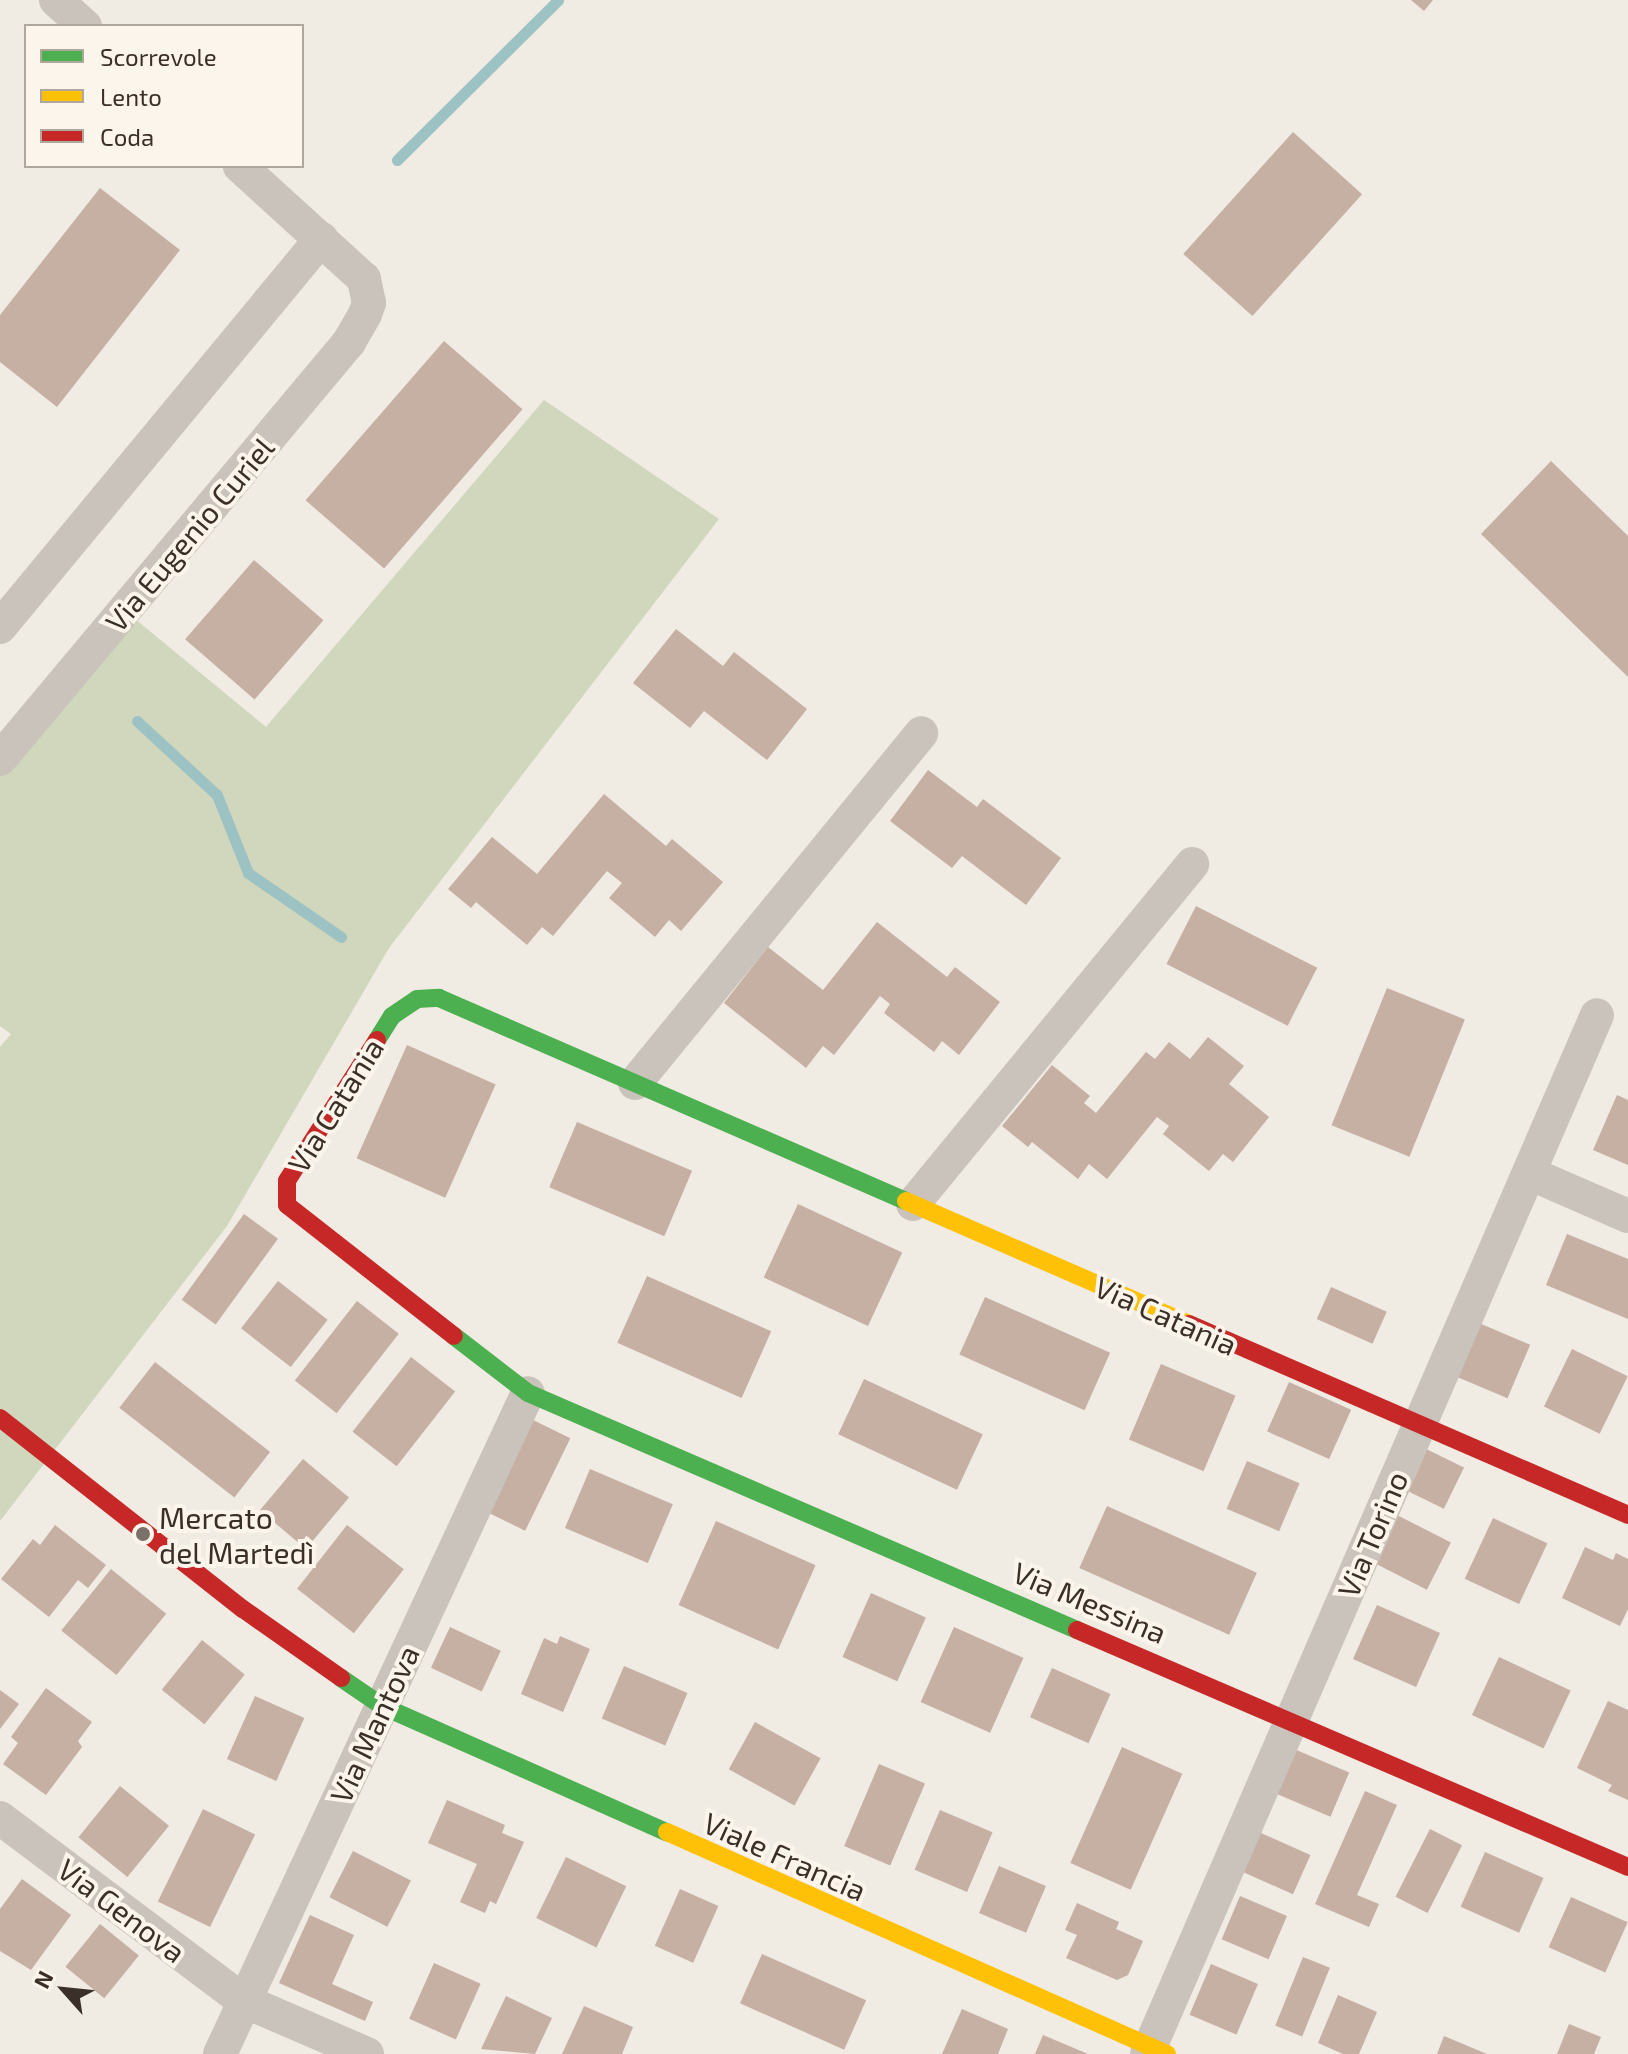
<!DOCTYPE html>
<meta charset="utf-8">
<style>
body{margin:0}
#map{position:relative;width:1628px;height:2054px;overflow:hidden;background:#f0ebe3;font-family:"Exo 2",sans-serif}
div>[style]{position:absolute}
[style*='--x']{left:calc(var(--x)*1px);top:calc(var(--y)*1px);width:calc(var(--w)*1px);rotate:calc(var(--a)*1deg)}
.green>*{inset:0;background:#d0d7bc}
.stream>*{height:11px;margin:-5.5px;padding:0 5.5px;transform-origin:5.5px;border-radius:5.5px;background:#9dc2c4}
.building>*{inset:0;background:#c6afa3;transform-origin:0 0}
.street>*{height:34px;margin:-17px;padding:0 17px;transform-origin:17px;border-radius:17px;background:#c9c3bc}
.fast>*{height:18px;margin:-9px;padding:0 9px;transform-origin:9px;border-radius:9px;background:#4caf50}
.slow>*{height:18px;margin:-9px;padding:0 9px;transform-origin:9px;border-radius:9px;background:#ffc107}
.jam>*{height:18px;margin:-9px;padding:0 9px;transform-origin:9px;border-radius:9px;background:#c62828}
.dots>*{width:22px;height:22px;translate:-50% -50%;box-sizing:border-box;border:4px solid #fcf5eb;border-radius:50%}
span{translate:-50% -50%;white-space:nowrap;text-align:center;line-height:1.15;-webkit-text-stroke:8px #fcf5eb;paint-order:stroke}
.street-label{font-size:30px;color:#3b3029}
.poi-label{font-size:30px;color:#3b3029}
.left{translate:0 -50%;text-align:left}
.legend{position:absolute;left:24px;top:24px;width:280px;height:144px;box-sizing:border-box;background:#fcf5eb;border:2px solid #afa69d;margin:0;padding:10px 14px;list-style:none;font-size:24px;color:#3b3029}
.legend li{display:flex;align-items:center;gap:16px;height:40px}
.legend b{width:40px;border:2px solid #afa69d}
.north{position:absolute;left:24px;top:1950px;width:80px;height:80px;-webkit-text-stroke:6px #fcf5eb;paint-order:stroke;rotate:297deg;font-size:22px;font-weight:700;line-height:32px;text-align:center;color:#3b3029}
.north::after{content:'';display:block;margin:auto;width:28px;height:36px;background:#3b3029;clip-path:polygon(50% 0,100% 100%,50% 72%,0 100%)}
</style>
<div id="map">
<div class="green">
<div style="clip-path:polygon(544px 400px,719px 519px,389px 948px,227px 1226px,0 1521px,0 1047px,11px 1034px,0 1026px,0 757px,123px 609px,266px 727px)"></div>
</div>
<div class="stream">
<div style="--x:397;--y:160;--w:227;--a:-44.8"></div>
<div style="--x:137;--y:721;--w:109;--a:42.8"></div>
<div style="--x:217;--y:795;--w:84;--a:68.3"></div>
<div style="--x:248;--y:873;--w:113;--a:34.5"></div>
</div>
<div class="building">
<div style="clip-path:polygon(1411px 0,1433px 0,1424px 11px)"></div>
<div style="left:1293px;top:132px;width:93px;height:164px;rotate:42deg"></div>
<div style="clip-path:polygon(100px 188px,180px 250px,57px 407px,0 362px,0 315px)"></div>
<div style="left:444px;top:341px;width:104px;height:211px;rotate:41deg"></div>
<div style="clip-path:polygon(1551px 461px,1628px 536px,1628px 677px,1481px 534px)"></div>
<div style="left:254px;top:560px;width:92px;height:105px;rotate:41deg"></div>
<div style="clip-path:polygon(676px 629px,723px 666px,734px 652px,807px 709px,767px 760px,704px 711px,690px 728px,633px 683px)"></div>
<div style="clip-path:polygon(928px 770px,977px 807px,983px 799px,1061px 858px,1026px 905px,962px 856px,952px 868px,890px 821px)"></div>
<div style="clip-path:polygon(604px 794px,666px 846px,672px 839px,723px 882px,681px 931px,669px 920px,655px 937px,609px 898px,622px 883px,607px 871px,553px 936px,542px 927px,527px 945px,476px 902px,471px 908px,448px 889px,492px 837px,537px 874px)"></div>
<div style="left:1196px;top:906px;width:136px;height:65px;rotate:27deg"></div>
<div style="clip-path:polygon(877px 922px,947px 977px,955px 967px,1000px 1002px,959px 1055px,942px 1041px,934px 1052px,884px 1013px,890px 1004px,880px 996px,834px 1055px,823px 1046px,806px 1068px,724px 1003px,768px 947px,823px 990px)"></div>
<div style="left:1387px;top:988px;width:84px;height:148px;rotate:22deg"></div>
<div style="clip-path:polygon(1208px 1037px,1244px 1066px,1229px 1084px,1269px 1117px,1233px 1162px,1223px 1154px,1209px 1171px,1163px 1134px,1169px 1126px,1157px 1117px,1107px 1179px,1089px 1164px,1078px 1179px,1032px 1142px,1028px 1147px,1002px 1126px,1052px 1065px,1090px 1096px,1084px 1103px,1096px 1113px,1146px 1052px,1155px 1059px,1169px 1042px,1190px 1059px)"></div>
<div style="left:407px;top:1045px;width:97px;height:124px;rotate:24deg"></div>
<div style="clip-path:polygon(1617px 1095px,1628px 1100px,1628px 1165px,1593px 1150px)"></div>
<div style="left:577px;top:1122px;width:125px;height:71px;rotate:23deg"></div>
<div style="left:798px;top:1204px;width:115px;height:81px;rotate:25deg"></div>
<div style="left:244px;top:1214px;width:42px;height:106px;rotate:36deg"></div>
<div style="clip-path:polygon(1567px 1234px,1628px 1259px,1628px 1319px,1546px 1285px)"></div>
<div style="left:647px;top:1276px;width:136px;height:73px;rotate:24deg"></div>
<div style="left:278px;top:1281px;width:63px;height:60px;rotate:38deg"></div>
<div style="left:1331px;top:1287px;width:61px;height:35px;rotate:24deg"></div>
<div style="left:985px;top:1297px;width:137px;height:63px;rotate:24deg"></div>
<div style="left:357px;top:1301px;width:53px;height:101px;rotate:38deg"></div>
<div style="left:1474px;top:1321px;width:61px;height:58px;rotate:23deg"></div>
<div style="left:1572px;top:1349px;width:62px;height:64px;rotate:26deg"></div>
<div style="left:411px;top:1357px;width:56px;height:95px;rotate:38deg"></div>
<div style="left:155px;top:1362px;width:146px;height:58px;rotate:38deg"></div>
<div style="left:1161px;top:1364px;width:81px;height:82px;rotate:23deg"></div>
<div style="left:864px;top:1379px;width:131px;height:61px;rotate:25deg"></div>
<div style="left:1289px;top:1382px;width:68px;height:54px;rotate:24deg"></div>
<div style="left:529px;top:1418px;width:46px;height:103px;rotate:26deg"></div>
<div style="left:1420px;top:1446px;width:49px;height:46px;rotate:26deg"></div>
<div style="left:303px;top:1459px;width:60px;height:67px;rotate:40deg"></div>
<div style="left:1247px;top:1461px;width:57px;height:52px;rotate:23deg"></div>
<div style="left:590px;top:1469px;width:90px;height:64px;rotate:23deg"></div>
<div style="left:1107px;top:1506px;width:164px;height:68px;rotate:24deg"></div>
<div style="left:1393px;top:1513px;width:65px;height:53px;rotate:27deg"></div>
<div style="left:1493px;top:1518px;width:60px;height:67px;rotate:25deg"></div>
<div style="left:716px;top:1521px;width:109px;height:92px;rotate:24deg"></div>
<div style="clip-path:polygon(55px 1525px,106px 1565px,88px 1588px,78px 1580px,49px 1617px,1px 1579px,33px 1539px,40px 1545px)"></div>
<div style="left:347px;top:1525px;width:72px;height:81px;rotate:38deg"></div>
<div style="clip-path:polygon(1585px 1547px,1613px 1560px,1616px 1553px,1628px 1559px,1628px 1609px,1620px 1626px,1562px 1598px)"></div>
<div style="left:111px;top:1569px;width:71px;height:79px;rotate:39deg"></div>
<div style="left:871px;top:1593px;width:60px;height:70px;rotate:24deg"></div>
<div style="left:1377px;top:1605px;width:69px;height:59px;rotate:24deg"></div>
<div style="left:450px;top:1627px;width:56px;height:45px;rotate:25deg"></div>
<div style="left:954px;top:1627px;width:76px;height:82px;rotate:24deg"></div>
<div style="clip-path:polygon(560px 1636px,590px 1649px,563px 1712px,521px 1694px,544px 1638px,557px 1644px)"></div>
<div style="left:202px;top:1640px;width:55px;height:64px;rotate:39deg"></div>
<div style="left:1499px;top:1657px;width:79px;height:64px;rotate:25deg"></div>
<div style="left:624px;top:1666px;width:69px;height:57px;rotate:23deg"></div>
<div style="left:1052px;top:1668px;width:64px;height:54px;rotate:24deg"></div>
<div style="clip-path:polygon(46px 1688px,92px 1722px,78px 1741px,82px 1747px,46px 1795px,3px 1764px,18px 1743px,11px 1737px)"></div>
<div style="clip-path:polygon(0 1690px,19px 1704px,0 1729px)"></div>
<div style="left:255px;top:1696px;width:54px;height:69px;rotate:24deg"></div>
<div style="clip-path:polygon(1608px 1701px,1628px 1710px,1628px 1800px,1608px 1791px,1612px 1785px,1577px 1768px)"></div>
<div style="left:755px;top:1722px;width:75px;height:54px;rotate:29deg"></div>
<div style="left:1122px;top:1747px;width:66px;height:127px;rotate:24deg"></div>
<div style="left:1294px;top:1749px;width:60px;height:48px;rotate:23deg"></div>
<div style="left:879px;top:1764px;width:50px;height:89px;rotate:23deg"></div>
<div style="left:120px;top:1786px;width:63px;height:66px;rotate:39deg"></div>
<div style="clip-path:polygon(1365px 1791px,1397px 1805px,1357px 1895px,1379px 1904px,1369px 1927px,1315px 1904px)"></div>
<div style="clip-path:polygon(447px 1800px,505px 1825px,502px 1833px,524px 1842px,496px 1904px,490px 1901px,485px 1913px,460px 1902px,477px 1864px,428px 1843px)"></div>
<div style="left:203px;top:1809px;width:58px;height:103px;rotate:26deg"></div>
<div style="left:940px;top:1810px;width:57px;height:65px;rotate:23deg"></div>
<div style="left:1252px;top:1829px;width:64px;height:43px;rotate:24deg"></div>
<div style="left:1430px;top:1829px;width:36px;height:76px;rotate:27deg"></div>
<div style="left:353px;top:1851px;width:65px;height:52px;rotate:27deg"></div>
<div style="left:1485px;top:1852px;width:64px;height:60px;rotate:24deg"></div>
<div style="left:566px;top:1857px;width:67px;height:68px;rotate:26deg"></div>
<div style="left:999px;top:1866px;width:51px;height:51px;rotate:23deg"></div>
<div style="clip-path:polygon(22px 1879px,71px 1915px,31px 1970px,0 1951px,0 1909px)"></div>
<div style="left:680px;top:1889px;width:42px;height:62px;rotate:24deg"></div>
<div style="left:1240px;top:1896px;width:51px;height:47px;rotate:23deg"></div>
<div style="left:1571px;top:1897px;width:62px;height:55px;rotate:24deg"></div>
<div style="clip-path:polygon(1077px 1903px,1119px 1922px,1116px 1929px,1143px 1941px,1128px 1975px,1117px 1980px,1066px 1958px,1077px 1935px,1065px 1930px)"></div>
<div style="clip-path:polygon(310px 1915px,354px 1935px,332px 1984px,373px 2002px,365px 2021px,279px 1983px)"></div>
<div style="left:100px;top:1924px;width:50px;height:55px;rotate:39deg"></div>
<div style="left:762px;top:1954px;width:114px;height:54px;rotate:24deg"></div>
<div style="left:1303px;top:1957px;width:29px;height:74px;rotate:22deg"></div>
<div style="left:434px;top:1963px;width:51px;height:61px;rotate:24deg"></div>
<div style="left:1211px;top:1964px;width:51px;height:55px;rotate:23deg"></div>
<div style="clip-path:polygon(1338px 1995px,1377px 2012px,1359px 2054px,1343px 2054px,1318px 2043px)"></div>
<div style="clip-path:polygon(506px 1996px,552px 2018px,535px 2054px,481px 2049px)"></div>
<div style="clip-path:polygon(584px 2006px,633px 2027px,622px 2054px,562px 2054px)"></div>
<div style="clip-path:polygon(962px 2009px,1008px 2029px,998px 2054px,942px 2054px)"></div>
<div style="clip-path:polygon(1569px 2024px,1601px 2037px,1594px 2054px,1557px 2054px)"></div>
<div style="clip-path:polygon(1043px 2035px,1088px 2054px,1035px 2054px)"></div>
<div style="clip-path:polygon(1444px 2036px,1487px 2054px,1437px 2054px)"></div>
</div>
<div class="street">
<div style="--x:56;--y:0;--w:39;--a:42"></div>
<div style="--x:0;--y:627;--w:504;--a:-50.4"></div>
<div style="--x:0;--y:759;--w:544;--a:-50.07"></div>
<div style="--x:349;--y:342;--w:32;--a:-60"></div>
<div style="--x:365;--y:314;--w:12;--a:-70"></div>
<div style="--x:369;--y:303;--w:25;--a:-102"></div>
<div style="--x:364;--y:279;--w:168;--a:-137.7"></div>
<div style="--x:635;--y:1083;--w:452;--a:-50.7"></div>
<div style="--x:1529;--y:1173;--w:108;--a:23.5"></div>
<div style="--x:913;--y:1204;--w:440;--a:-50.6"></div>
<div style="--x:0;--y:1818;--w:305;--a:36.9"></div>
<div style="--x:244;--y:2001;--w:134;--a:23.3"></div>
<div style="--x:220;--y:2054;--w:729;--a:-65.02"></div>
<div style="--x:1147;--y:2054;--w:1132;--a:-66.58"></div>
</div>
<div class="fast">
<div style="--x:377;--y:1040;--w:28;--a:-58"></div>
<div style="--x:392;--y:1016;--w:30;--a:-34"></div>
<div style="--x:417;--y:999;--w:22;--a:-3"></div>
<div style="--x:439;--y:998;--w:509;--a:23.49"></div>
<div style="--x:454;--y:1336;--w:93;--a:37.6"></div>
<div style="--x:528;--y:1393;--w:598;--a:23.35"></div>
<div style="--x:341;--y:1678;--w:50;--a:34.3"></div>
<div style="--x:382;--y:1706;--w:312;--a:23.9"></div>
</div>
<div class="slow">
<div style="--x:906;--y:1201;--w:309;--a:23.5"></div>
<div style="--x:667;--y:1832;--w:547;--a:23.94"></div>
</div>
<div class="jam">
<div style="--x:377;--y:1040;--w:167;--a:122.6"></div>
<div style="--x:287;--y:1181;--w:24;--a:90"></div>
<div style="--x:287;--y:1205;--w:212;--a:38.1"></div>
<div style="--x:1189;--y:1324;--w:479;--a:23.5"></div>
<div style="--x:0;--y:1418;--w:309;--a:38.2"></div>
<div style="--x:243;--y:1609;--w:120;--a:35.1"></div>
<div style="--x:1077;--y:1630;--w:600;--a:23.27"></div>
</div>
<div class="dots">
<div style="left:143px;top:1534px;background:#7a716a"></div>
</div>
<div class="street-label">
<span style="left:189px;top:534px;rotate:-50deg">Via Eugenio Curiel</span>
<span style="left:335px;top:1105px;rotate:-58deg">Via Catania</span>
<span style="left:1166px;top:1315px;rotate:24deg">Via Catania</span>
<span style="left:1372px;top:1534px;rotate:-67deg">Via Torino</span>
<span style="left:1090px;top:1602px;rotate:23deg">Via Messina</span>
<span style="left:374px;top:1724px;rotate:-65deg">Via Mantova</span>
<span style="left:785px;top:1856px;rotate:24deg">Viale Francia</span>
<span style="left:122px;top:1910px;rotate:37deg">Via Genova</span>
</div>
<div class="poi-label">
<span class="left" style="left:159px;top:1534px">Mercato<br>del Martedì</span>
</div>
<ul class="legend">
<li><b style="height:10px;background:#4caf50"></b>Scorrevole</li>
<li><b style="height:10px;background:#ffc107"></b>Lento</li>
<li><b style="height:10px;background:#c62828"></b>Coda</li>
</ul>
<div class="north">N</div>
</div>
